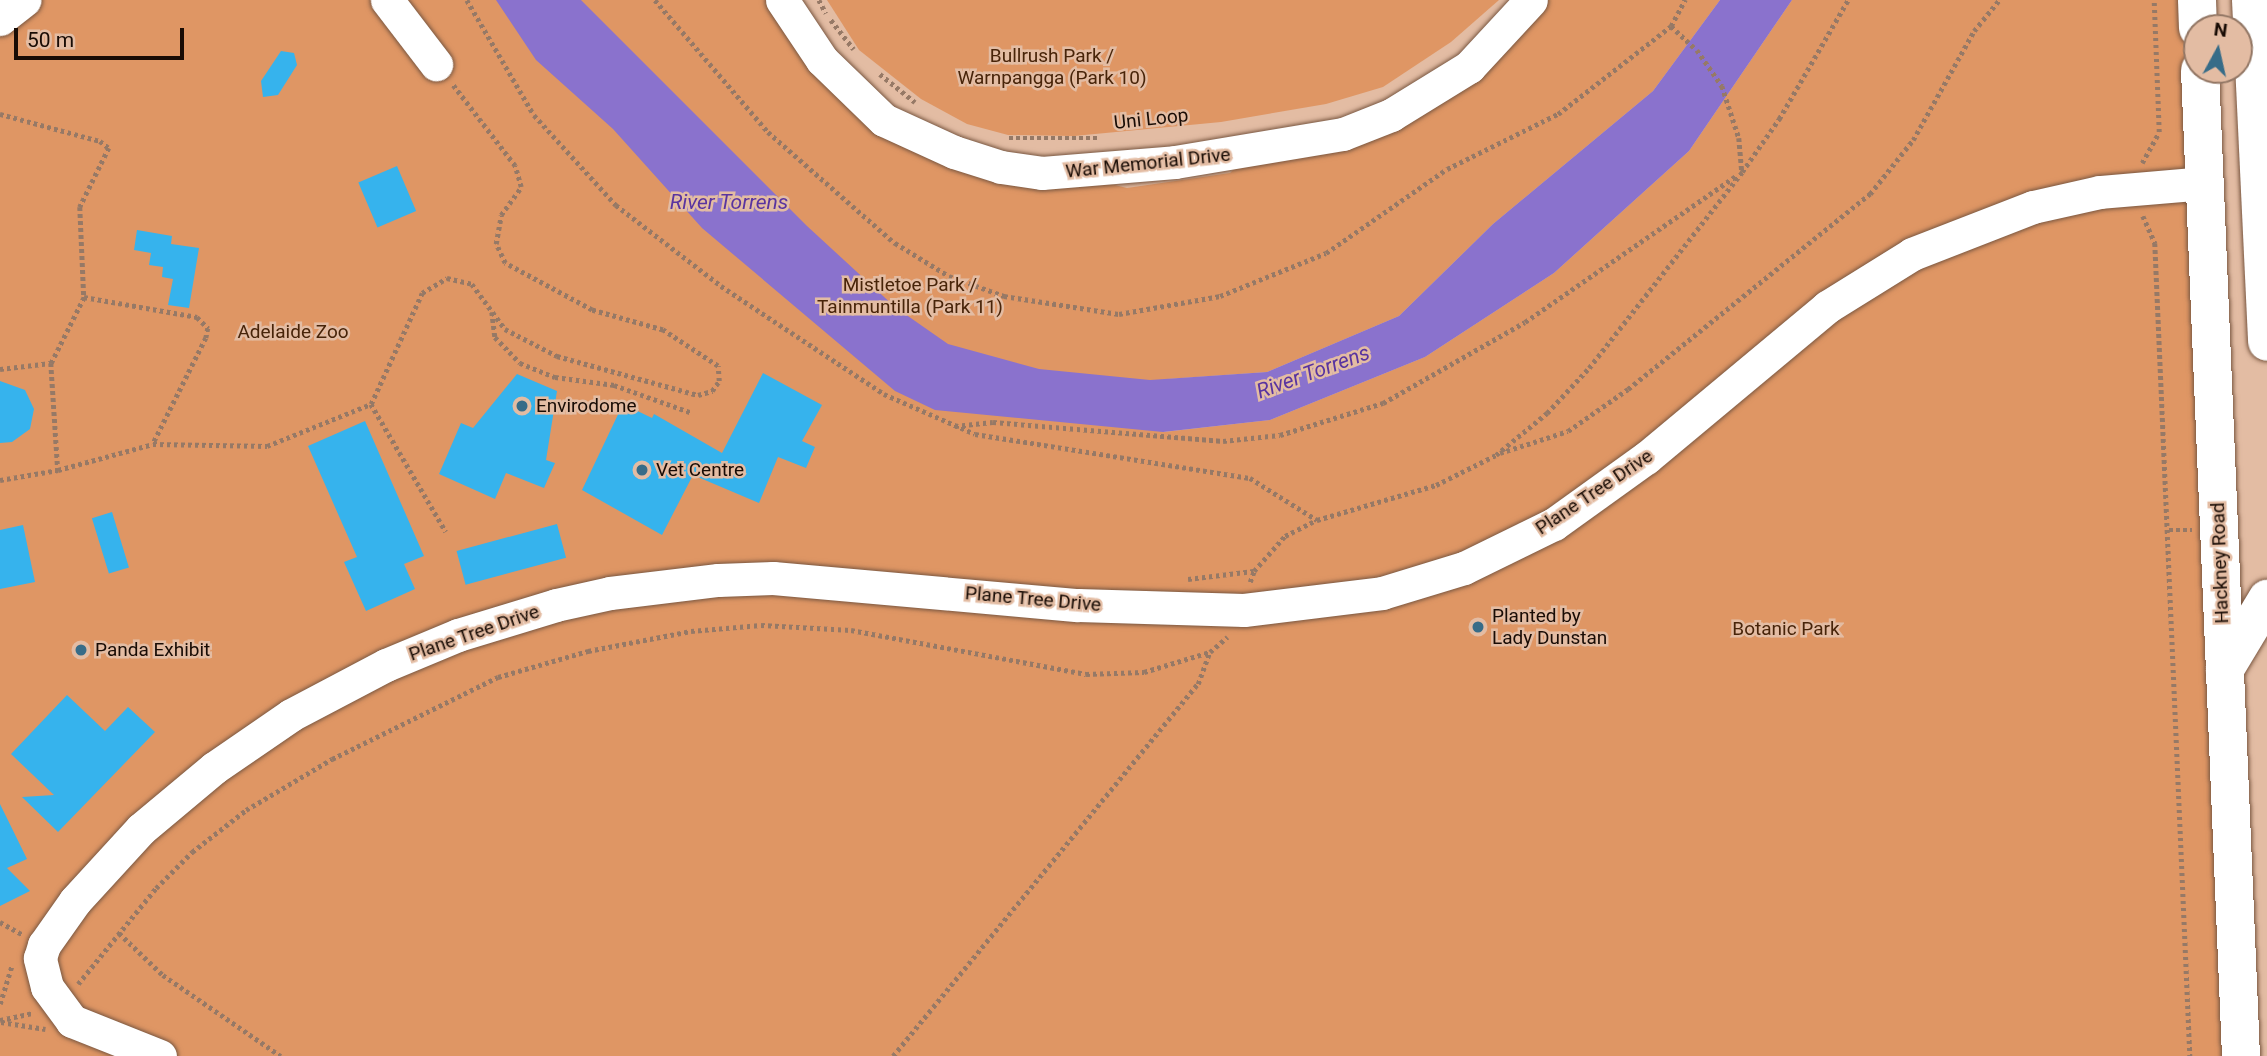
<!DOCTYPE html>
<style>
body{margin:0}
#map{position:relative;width:2267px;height:1056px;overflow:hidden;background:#e3bca3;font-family:Roboto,sans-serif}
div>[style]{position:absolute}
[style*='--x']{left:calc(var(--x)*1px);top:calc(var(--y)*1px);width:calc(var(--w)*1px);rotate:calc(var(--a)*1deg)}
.green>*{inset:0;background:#df9664}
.water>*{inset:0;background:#8a72cd}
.building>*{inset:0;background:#36b3ed;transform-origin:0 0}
.path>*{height:4.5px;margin-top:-2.25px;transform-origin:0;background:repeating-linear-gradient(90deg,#967966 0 3.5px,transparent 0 7px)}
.roads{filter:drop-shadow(0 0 2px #795741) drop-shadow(0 0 2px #795741)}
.minor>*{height:33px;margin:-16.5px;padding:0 16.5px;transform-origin:16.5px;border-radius:16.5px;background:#fff}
.highway>*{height:38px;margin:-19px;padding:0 19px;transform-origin:19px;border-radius:19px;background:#fff}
.dots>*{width:19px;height:19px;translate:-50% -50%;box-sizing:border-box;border:4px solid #e3bca3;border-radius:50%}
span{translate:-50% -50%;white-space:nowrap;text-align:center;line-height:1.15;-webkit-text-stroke:5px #e3bca3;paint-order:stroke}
.park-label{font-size:19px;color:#482409}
.street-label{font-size:19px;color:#190c05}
.poi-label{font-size:19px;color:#190c05}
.left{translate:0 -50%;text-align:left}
.water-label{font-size:21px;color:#5934a0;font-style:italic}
.north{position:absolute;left:2183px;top:14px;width:70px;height:70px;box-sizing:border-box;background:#e3bca3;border:2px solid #927664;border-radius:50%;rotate:8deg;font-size:19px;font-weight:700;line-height:28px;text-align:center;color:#190c05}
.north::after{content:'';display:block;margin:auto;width:24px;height:32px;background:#376c88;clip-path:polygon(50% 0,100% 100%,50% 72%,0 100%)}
.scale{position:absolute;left:14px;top:28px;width:170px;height:32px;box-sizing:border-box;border:4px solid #190c05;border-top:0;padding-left:9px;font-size:21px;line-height:24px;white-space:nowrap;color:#190c05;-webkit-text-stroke:5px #e3bca3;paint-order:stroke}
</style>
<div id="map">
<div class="green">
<div style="clip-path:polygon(0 0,774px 0,880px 128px,1127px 188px,1230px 173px,1240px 163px,1348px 142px,1542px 0,1720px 0,1653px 91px,1493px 224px,1399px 316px,1267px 372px,1167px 379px,1164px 432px,1270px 420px,1425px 357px,1554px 273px,1689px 151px,1792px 0,2184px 0,2229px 1056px,0 1056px)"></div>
<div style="clip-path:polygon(827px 0,1499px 0,1451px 42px,1383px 87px,1326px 104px,1221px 122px,1074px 136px,1008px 135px,967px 124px,921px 99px,859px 50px)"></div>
</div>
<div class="water">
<div style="clip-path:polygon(496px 0,581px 0,807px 226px,895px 307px,948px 344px,1039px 369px,1150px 380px,1267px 372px,1399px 316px,1493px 224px,1653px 91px,1720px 0,1792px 0,1689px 151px,1554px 273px,1425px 357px,1270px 420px,1163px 432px,935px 410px,895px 391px,702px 228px,613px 129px,536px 60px)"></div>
</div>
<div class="building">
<div style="clip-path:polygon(281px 51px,294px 53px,297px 65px,278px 95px,263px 97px,261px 81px)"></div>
<div style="left:397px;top:166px;width:49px;height:42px;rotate:67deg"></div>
<div style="clip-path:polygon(137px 230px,172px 236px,171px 244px,199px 248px,189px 308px,168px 305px,173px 279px,162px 277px,163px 267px,149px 265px,151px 253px,134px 250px)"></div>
<div style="clip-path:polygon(763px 373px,822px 405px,802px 441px,815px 447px,806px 468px,778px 457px,759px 503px,693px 475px,662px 535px,582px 490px,623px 404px,652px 418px,654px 414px,722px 453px)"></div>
<div style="clip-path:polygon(517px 374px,557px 391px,546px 460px,555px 463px,544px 488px,506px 473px,495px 499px,439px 474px,461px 423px,473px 428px)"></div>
<div style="clip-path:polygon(0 381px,25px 390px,34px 409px,30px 429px,12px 442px,0 443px)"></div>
<div style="clip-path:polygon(365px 421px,424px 556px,404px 564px,415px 589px,366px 611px,344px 562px,357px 557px,308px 446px)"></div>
<div style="left:112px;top:512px;width:58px;height:21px;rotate:73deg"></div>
<div style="left:557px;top:524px;width:35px;height:104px;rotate:75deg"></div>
<div style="clip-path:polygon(23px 525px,35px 582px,0 589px,0 530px)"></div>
<div style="clip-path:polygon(67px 695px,105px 731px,128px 707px,155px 732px,58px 832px,22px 797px,54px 795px,11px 754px)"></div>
<div style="clip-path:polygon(0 804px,27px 859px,7px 868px,30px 891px,0 906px)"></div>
</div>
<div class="path">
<div style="--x:467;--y:0;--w:133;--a:59.8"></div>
<div style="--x:534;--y:115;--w:122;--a:47.7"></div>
<div style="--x:616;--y:205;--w:133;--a:37.6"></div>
<div style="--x:721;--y:286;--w:196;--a:33.5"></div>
<div style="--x:884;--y:394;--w:99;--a:23.7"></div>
<div style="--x:975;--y:434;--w:278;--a:9.1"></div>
<div style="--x:1250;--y:478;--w:79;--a:32.1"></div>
<div style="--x:655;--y:0;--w:174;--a:49.4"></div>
<div style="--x:768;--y:132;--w:169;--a:41.2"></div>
<div style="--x:895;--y:243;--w:63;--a:31.4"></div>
<div style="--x:949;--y:276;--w:59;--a:20"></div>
<div style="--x:1004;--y:296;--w:116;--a:8.9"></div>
<div style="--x:1119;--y:314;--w:103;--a:-10.1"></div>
<div style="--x:1220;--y:296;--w:114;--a:-22.1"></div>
<div style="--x:1326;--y:253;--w:147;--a:-34.8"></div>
<div style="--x:1447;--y:169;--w:124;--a:-26.4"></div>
<div style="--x:1558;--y:114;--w:143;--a:-37.9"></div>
<div style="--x:1671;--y:26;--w:30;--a:-62"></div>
<div style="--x:819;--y:0;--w:15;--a:62"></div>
<div style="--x:831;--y:20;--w:37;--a:52"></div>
<div style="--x:1671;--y:26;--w:35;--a:43"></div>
<div style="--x:1697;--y:50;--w:44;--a:55.2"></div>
<div style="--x:1722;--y:86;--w:55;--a:71.9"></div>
<div style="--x:1739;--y:138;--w:33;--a:85"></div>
<div style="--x:880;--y:74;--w:45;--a:38.7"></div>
<div style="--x:0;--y:114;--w:104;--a:15.1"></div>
<div style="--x:100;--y:141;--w:11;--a:38"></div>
<div style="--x:109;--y:148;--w:66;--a:116.2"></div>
<div style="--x:80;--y:207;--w:90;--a:87.5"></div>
<div style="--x:1009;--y:138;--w:90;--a:0"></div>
<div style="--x:2142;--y:163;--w:35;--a:-61"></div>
<div style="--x:2159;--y:132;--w:132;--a:-92.2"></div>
<div style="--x:2143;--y:216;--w:30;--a:66"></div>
<div style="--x:2155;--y:243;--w:814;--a:87.53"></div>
<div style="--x:492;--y:312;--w:25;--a:83"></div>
<div style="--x:495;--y:337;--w:36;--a:46"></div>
<div style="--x:520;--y:363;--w:38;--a:22"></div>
<div style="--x:555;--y:377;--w:60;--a:7.7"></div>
<div style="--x:614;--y:385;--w:83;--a:19.7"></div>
<div style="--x:51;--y:363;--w:107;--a:86.3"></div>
<div style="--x:0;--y:369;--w:51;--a:-6.7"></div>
<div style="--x:51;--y:363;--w:74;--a:-63.4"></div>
<div style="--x:84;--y:297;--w:115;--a:10"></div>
<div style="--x:197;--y:317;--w:16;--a:45"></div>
<div style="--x:208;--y:328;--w:10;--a:101"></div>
<div style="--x:206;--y:338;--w:119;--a:116.6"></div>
<div style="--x:371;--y:404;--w:122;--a:-65.3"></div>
<div style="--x:422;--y:293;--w:29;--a:-31"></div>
<div style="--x:447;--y:278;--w:26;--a:13"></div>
<div style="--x:472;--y:284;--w:56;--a:53.7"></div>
<div style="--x:505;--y:329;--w:59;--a:27.4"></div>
<div style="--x:557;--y:356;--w:146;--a:15.5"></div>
<div style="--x:698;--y:395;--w:15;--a:-16"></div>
<div style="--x:712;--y:391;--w:12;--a:-55"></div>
<div style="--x:719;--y:381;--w:15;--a:-94"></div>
<div style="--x:718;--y:366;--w:66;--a:-146.8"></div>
<div style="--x:663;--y:330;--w:74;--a:-164.3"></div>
<div style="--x:592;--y:310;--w:99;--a:-151.6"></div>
<div style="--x:505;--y:263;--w:21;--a:-115"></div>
<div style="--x:496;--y:244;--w:29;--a:-80"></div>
<div style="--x:501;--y:215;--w:34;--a:-54"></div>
<div style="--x:521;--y:187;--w:22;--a:-106"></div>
<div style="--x:515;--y:166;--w:103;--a:-127.5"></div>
<div style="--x:955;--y:426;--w:38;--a:-6"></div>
<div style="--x:993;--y:422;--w:231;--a:4.7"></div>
<div style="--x:1223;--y:441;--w:57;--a:-6"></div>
<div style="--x:1280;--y:435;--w:108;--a:-17.3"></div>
<div style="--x:1383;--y:403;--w:163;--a:-29.7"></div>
<div style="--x:1525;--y:322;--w:258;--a:-34.7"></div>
<div style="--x:1500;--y:453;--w:71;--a:-17.9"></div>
<div style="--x:1568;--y:431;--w:73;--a:-35"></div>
<div style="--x:1628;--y:389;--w:311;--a:-38.9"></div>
<div style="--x:1870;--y:194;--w:69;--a:-51.5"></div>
<div style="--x:1913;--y:140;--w:125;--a:-60.8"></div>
<div style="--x:1974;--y:31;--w:40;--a:-51"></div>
<div style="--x:0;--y:480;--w:59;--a:-9.8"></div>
<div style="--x:58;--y:470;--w:98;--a:-15.3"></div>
<div style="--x:153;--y:444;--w:114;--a:1"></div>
<div style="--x:267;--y:446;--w:112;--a:-22"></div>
<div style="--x:371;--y:404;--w:148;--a:59.6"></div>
<div style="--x:2169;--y:530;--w:23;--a:0"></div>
<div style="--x:1188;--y:579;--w:66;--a:-6.9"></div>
<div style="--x:1250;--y:582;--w:12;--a:-70"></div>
<div style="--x:1254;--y:571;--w:47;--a:-48.5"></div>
<div style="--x:1285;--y:536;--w:36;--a:-27"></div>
<div style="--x:1317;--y:520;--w:124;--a:-16.4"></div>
<div style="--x:1436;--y:485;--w:67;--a:-26.6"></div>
<div style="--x:1496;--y:455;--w:66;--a:-39.5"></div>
<div style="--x:1547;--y:413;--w:62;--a:-47"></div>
<div style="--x:1589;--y:368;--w:249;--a:-52"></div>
<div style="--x:1742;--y:172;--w:65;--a:-55.1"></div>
<div style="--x:1779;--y:119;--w:138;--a:-59.9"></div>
<div style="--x:0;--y:922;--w:25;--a:29"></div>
<div style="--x:119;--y:933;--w:61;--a:43.7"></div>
<div style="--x:163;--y:975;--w:143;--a:34.5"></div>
<div style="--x:78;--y:984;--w:124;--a:-50.9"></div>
<div style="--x:156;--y:888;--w:51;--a:-45"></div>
<div style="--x:192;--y:852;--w:68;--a:-37.9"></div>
<div style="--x:246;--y:810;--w:100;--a:-30.7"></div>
<div style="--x:332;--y:759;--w:185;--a:-26.3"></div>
<div style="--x:498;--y:677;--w:94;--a:-16.1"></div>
<div style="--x:588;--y:651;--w:105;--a:-11"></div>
<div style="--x:691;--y:631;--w:70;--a:-4.9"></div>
<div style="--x:761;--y:625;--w:90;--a:3.2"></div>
<div style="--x:851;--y:630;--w:239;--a:10.6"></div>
<div style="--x:1086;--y:674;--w:58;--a:-2"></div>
<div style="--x:1144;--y:672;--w:69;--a:-16.9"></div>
<div style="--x:1210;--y:652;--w:23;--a:-41"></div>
<div style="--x:0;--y:1004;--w:41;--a:-72.9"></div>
<div style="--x:0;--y:1020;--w:34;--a:-12"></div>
<div style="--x:1;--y:1022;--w:45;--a:9"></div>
<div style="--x:893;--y:1056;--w:481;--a:-50.7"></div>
<div style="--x:1198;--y:684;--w:33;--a:-70"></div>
</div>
<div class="roads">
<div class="minor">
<div style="--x:387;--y:0;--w:81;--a:52.6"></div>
<div style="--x:782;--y:0;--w:72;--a:56.3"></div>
<div style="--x:822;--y:60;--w:86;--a:44.1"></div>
<div style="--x:884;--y:120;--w:77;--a:24.6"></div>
<div style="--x:954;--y:152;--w:49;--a:17.7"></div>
<div style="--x:1001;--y:167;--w:41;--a:8.3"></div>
<div style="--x:1042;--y:173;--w:133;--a:-4.7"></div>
<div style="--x:1175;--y:162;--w:170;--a:-9.5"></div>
<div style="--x:1343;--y:134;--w:52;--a:-21.6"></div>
<div style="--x:1391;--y:115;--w:92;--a:-31.6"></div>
<div style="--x:1469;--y:67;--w:91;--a:-47.2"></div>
<div style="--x:0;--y:19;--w:31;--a:-38"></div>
<div style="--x:160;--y:1056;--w:95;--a:-158.3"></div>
<div style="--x:72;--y:1021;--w:42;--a:-126.3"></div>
<div style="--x:47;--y:987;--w:30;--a:-104"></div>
<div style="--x:40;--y:958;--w:14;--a:-73"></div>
<div style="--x:44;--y:945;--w:54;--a:-54.8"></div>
<div style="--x:75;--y:901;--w:98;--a:-47.5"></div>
<div style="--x:141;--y:829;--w:95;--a:-39.9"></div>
<div style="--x:214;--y:768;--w:93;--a:-34.5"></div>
<div style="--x:291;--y:715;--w:107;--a:-27.8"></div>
<div style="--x:386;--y:665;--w:78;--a:-22.6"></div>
<div style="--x:458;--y:635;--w:102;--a:-17"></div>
<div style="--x:556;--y:605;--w:55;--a:-12.5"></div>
<div style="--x:610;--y:593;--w:109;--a:-6.9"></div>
<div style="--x:718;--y:580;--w:55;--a:-2.1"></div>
<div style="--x:773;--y:578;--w:306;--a:5.1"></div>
<div style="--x:1078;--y:605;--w:166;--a:1.7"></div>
<div style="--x:1244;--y:610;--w:139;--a:-7"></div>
<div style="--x:1382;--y:593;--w:86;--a:-17"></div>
<div style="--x:1464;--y:568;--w:100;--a:-26.1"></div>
<div style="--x:1554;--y:524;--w:113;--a:-35.7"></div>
<div style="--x:1646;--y:458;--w:236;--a:-39.8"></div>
<div style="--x:1827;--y:307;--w:100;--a:-31.9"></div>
<div style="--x:1912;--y:254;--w:130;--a:-21.2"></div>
<div style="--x:2033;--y:207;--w:69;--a:-12.6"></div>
<div style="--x:2100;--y:192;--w:104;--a:-4.9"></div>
</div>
<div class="highway">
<div style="--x:2197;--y:0;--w:28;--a:88"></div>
<div style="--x:2251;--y:0;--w:342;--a:87.3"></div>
<div style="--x:2200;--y:70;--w:987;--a:87.62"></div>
<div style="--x:2225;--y:669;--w:82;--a:-59"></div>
</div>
</div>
<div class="dots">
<div style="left:522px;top:406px;background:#376c88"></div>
<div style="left:642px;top:470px;background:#376c88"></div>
<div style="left:1478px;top:627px;background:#376c88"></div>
<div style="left:81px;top:650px;background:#376c88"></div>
</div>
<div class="park-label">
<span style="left:1052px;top:67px">Bullrush Park /<br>Warnpangga (Park 10)</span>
<span style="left:910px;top:296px">Mistletoe Park /<br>Tainmuntilla (Park 11)</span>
<span style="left:293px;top:332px">Adelaide Zoo</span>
<span style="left:1786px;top:629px">Botanic Park</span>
</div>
<div class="street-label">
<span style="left:1151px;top:119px;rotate:-6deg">Uni Loop</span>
<span style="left:1148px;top:163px;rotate:-6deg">War Memorial Drive</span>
<span style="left:1594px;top:492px;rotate:-34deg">Plane Tree Drive</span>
<span style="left:2220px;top:563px;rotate:-92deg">Hackney Road</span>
<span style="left:1033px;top:599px;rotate:5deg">Plane Tree Drive</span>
<span style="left:474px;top:633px;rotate:-19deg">Plane Tree Drive</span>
</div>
<div class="poi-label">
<span class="left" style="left:536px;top:406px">Envirodome</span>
<span class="left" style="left:656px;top:470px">Vet Centre</span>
<span class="left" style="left:1492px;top:627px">Planted by<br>Lady Dunstan</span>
<span class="left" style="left:95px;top:650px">Panda Exhibit</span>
</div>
<div class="water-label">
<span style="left:729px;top:202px">River Torrens</span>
<span style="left:1313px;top:372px;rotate:-20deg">River Torrens</span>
</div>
<div class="north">N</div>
<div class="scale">50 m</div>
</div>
